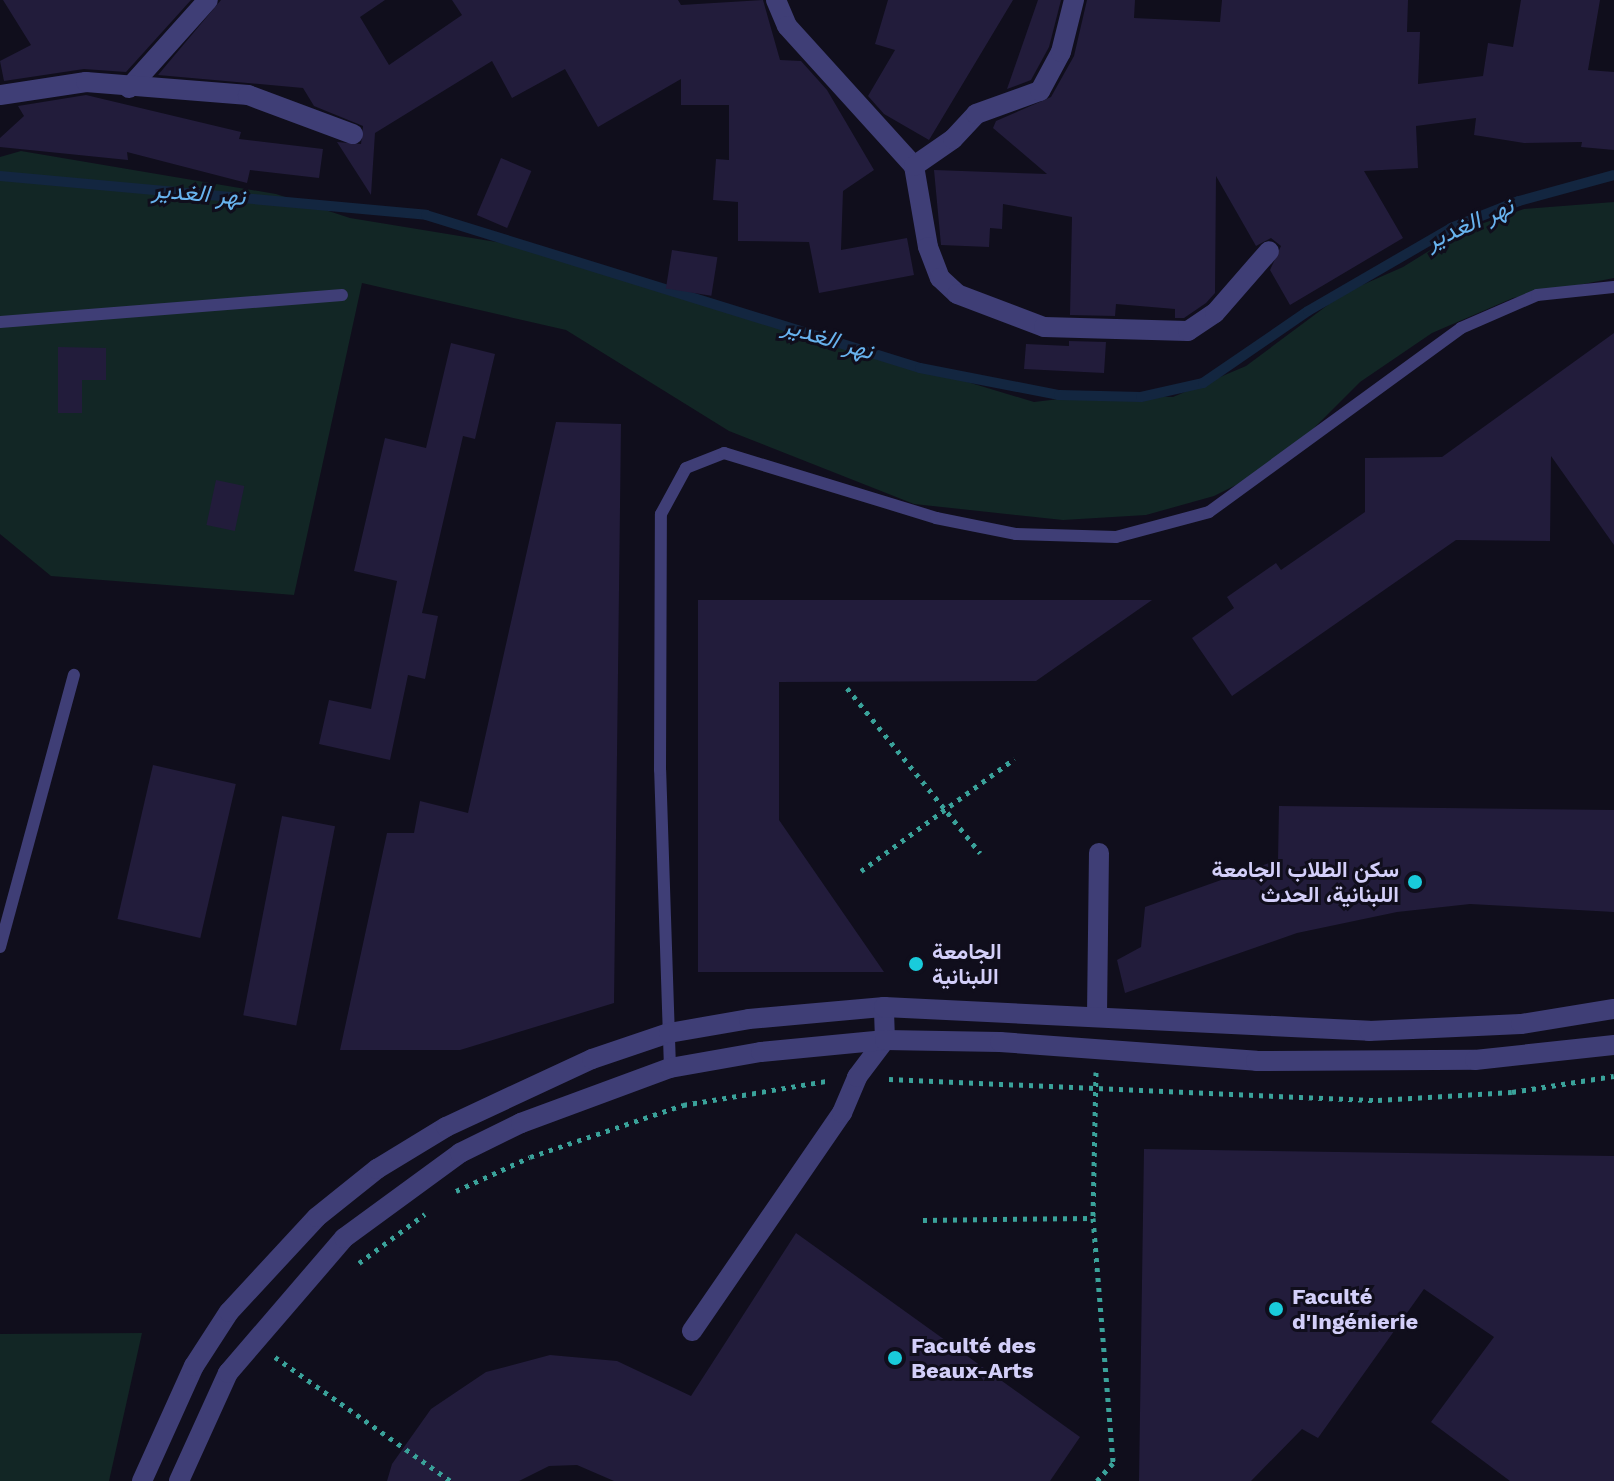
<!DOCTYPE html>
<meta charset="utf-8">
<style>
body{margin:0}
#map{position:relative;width:1614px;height:1481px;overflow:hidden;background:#100e1c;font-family:"Work Sans",Vazirmatn,sans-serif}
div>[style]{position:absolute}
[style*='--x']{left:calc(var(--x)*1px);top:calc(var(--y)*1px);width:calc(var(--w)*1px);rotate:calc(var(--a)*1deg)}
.green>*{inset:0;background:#122625}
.stream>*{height:10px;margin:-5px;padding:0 5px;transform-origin:5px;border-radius:5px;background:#132640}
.building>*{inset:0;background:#221c3b;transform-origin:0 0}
.path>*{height:5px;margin-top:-2.5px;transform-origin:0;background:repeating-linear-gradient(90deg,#3aa29a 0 4px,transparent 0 10px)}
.lane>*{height:12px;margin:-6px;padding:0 6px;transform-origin:6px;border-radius:6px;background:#3f3e76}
.street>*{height:20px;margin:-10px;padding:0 10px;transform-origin:10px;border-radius:10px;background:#3f3e76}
.dots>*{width:22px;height:22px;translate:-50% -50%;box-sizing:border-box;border:4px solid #100e1c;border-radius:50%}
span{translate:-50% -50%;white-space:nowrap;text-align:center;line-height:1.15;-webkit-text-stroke:6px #100e1c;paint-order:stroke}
.poi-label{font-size:22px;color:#d3cff9;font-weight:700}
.right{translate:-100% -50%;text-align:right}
.left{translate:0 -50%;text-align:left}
.water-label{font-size:24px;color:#68b3ee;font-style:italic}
</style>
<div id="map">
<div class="green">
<div style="clip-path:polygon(21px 151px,276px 194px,350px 218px,514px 245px,1034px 402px,1101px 394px,1173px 397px,1246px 366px,1344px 293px,1403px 267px,1461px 231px,1524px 209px,1614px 202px,1614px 278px,1513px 298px,1432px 333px,1360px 382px,1304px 438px,1246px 480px,1214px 496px,1146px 515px,1063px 520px,914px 504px,729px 431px,566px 330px,362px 283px,294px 595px,51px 576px,0 534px,0 157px)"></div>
<div style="clip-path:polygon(142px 1333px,109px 1481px,0 1481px,0 1334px)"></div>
</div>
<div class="stream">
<div style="--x:0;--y:176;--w:428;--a:5.2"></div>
<div style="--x:426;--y:215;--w:517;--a:17.21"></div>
<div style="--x:920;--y:368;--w:142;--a:11"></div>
<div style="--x:1059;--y:395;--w:82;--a:1.4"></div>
<div style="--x:1141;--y:397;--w:64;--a:-12.7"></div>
<div style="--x:1203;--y:383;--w:127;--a:-34.4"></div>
<div style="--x:1308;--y:311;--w:165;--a:-30.1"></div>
<div style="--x:1451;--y:228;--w:73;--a:-21.7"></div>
<div style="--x:1519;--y:201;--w:98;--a:-15.3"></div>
</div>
<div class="building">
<div style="clip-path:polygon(3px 0,191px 0,126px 72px,84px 69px,4px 81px,0 61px,31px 45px)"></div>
<div style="clip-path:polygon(221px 0,385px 0,360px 17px,389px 65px,462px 15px,452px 0,678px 0,681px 5px,763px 0,780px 60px,801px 61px,827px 90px,874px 170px,843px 191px,841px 250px,907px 238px,914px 275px,819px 293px,809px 242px,738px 241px,738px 202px,713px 200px,716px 159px,729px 160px,729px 105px,681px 105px,681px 79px,598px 127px,565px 69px,512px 98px,492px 61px,375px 133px,371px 195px,337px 142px,361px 144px,363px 126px,314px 106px,303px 88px,158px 75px)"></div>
<div style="clip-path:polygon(888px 0,1013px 0,929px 140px,884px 114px,868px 96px,895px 50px,875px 44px)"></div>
<div style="clip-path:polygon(1038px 0,1061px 0,1049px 47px,1031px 80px,1007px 89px)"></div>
<div style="clip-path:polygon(1087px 0,1135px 0,1134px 18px,1220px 22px,1222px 0,1408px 0,1407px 32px,1420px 32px,1418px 84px,1483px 76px,1488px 43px,1513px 47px,1521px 0,1600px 0,1588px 70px,1614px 72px,1614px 150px,1581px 147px,1582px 142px,1524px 143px,1474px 135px,1476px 118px,1416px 126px,1418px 168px,1364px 171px,1403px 238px,1290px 305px,1270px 270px,1281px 246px,1271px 238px,1256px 246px,1216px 176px,1215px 293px,1206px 303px,1184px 318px,1175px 318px,1175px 309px,1116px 304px,1115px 316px,1070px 315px,1072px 217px,1003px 204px,1002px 229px,990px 228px,989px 247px,941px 245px,934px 170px,1047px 174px,993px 128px,996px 121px,1051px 97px,1074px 56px)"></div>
<div style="clip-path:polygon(86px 95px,241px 132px,239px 139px,323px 149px,319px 178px,250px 170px,247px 183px,127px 152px,128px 160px,0 147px,0 138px,24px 116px,18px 106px)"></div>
<div style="left:501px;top:158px;width:33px;height:62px;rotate:23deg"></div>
<div style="left:672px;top:250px;width:46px;height:39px;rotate:9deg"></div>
<div style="clip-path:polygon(1614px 333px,1614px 545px,1551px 456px,1550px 541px,1456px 540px,1232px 696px,1192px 638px,1234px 608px,1227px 597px,1276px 563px,1281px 570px,1365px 512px,1365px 458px,1442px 457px)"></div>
<div style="clip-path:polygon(1069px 341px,1106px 342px,1104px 373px,1024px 369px,1026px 344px,1069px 346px)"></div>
<div style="clip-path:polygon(451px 343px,495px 354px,475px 439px,463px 436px,422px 613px,438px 616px,425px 679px,408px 675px,390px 760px,319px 744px,329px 700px,371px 709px,397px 581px,354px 571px,385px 438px,426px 448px)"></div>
<div style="clip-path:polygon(58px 347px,106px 348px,106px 380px,82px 380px,82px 413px,58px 413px)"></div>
<div style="clip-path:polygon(556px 422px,621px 424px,614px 1003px,460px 1050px,340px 1050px,387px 833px,414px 833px,420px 801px,468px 813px)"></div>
<div style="left:216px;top:480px;width:29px;height:46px;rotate:12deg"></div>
<div style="clip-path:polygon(698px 600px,1152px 600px,1036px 681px,779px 682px,779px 820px,884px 972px,698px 972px)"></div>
<div style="left:153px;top:765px;width:85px;height:158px;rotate:13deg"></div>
<div style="clip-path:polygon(1279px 806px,1614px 810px,1614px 912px,1470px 904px,1397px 912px,1297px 933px,1125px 993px,1117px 960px,1141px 947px,1145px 907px,1278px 860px)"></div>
<div style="left:282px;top:816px;width:54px;height:203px;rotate:11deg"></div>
<div style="clip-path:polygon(1144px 1149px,1614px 1156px,1614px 1481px,1510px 1481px,1431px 1422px,1494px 1337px,1424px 1289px,1318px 1438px,1302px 1429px,1251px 1481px,1139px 1481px)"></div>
<div style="clip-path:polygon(796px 1233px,1080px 1437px,1050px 1481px,614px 1481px,577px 1465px,549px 1466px,519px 1481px,387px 1481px,392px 1464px,431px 1409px,486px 1372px,550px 1355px,617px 1361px,691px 1396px)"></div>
</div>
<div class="path">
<div style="--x:847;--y:688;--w:212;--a:51.1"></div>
<div style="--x:861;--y:871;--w:190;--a:-36.2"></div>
<div style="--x:1096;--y:1072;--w:146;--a:91.2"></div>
<div style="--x:1093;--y:1218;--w:246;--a:85.3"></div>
<div style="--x:1113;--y:1463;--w:24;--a:132"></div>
<div style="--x:889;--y:1079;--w:489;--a:2.5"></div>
<div style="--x:1378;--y:1100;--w:134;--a:-3.4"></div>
<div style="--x:1512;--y:1092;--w:103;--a:-8.9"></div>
<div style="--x:456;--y:1191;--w:81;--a:-24.7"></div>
<div style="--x:530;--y:1157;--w:162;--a:-18.8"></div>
<div style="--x:683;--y:1105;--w:146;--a:-9.5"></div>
<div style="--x:923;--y:1220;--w:170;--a:-0.7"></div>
<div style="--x:359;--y:1263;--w:82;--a:-36.6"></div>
<div style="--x:275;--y:1357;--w:215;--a:35.2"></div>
</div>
<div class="lane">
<div style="--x:0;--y:322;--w:343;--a:-4.5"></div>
<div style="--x:0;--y:947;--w:282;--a:-74.8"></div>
<div style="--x:670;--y:1068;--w:298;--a:-91.9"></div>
<div style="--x:660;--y:770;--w:256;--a:-89.8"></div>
<div style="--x:661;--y:514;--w:52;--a:-61.5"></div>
<div style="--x:686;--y:468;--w:41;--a:-21.5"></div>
<div style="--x:724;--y:453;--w:222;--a:17"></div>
<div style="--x:936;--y:518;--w:82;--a:11.3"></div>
<div style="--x:1016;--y:534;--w:100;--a:1.7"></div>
<div style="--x:1116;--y:537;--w:96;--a:-15"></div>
<div style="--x:1209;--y:512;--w:312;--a:-36.1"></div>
<div style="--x:1461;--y:328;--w:83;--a:-23.5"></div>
<div style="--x:1537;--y:295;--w:77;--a:-5.9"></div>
</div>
<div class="street">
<div style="--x:776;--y:0;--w:28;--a:67"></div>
<div style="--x:787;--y:26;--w:189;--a:47.8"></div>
<div style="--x:914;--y:166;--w:82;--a:80.2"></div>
<div style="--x:928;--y:247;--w:33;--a:69"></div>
<div style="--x:940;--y:278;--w:23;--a:43"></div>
<div style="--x:957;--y:294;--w:93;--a:20.8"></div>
<div style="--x:1044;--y:327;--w:144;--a:1.6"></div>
<div style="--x:1188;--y:331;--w:32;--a:-34"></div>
<div style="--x:1215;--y:313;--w:82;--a:-48.9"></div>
<div style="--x:129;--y:88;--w:118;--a:-48.1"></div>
<div style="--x:0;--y:95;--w:87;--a:-8.6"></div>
<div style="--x:86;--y:82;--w:163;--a:4.6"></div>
<div style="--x:248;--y:95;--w:112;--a:20.4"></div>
<div style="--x:914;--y:166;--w:47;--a:-34.7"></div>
<div style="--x:953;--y:139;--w:34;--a:-47"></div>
<div style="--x:976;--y:114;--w:68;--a:-19.8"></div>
<div style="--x:1040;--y:91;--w:44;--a:-61.7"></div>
<div style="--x:1061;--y:52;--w:54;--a:-76"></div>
<div style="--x:1097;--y:1015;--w:162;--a:-89.3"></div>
<div style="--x:692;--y:1331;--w:265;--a:-55.5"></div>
<div style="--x:842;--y:1113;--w:39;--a:-67"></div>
<div style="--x:857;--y:1077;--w:46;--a:-52.9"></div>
<div style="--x:885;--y:1040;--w:33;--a:-92"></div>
<div style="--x:142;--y:1481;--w:126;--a:-65.7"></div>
<div style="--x:194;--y:1366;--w:64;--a:-57.1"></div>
<div style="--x:229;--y:1312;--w:129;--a:-47.2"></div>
<div style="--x:317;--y:1217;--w:77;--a:-38.7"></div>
<div style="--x:377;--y:1169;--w:81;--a:-31.3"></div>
<div style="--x:446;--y:1127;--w:161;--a:-25"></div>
<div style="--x:592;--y:1059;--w:81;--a:-18.7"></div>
<div style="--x:669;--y:1033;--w:81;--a:-9.9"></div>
<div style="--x:749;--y:1019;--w:136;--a:-5.1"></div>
<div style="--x:884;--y:1007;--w:486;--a:2.8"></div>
<div style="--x:1369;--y:1031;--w:152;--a:-2.6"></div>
<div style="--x:1521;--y:1024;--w:94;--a:-9.2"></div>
<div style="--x:179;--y:1481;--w:119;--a:-65.6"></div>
<div style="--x:228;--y:1373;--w:178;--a:-49.3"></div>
<div style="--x:344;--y:1238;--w:144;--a:-36.2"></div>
<div style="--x:460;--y:1153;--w:68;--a:-26.2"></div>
<div style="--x:521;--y:1123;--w:159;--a:-20.3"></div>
<div style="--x:670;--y:1068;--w:92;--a:-10"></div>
<div style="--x:761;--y:1052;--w:125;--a:-5.5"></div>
<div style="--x:885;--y:1040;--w:115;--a:1"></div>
<div style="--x:1000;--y:1042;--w:257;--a:4.2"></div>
<div style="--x:1256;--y:1061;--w:219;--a:-0.3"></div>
<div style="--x:1475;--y:1060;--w:140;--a:-6.2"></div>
</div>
<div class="dots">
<div style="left:1415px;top:882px;background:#19cbdb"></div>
<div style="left:916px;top:964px;background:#19cbdb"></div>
<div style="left:1276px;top:1309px;background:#19cbdb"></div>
<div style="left:895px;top:1358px;background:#19cbdb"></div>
</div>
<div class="poi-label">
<span class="right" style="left:1399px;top:882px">سكن الطلاب الجامعة<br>اللبنانية، الحدث</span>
<span class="left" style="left:932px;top:964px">الجامعة<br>اللبنانية</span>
<span class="left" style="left:1292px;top:1309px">Faculté<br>d'Ingénierie</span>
<span class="left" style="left:911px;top:1358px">Faculté des<br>Beaux-Arts</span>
</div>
<div class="water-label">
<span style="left:199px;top:194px;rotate:5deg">نهر الغدير</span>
<span style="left:1470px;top:224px;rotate:-24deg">نهر الغدير</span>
<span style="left:828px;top:339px;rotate:17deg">نهر الغدير</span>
</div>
</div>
